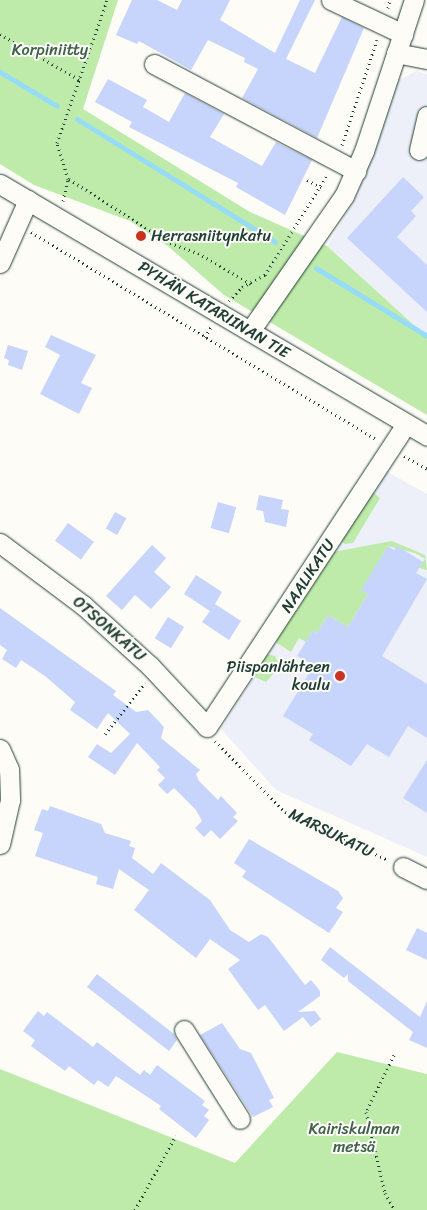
<!DOCTYPE html>
<meta charset="utf-8">
<style>
body{margin:0}
#map{position:relative;width:427px;height:1210px;overflow:hidden;background:#fdfcf7;font-family:Sriracha,sans-serif}
div>[style]{position:absolute}
[style*='--x']{left:calc(var(--x)*1px);top:calc(var(--y)*1px);width:calc(var(--w)*1px);rotate:calc(var(--a)*1deg)}
.built>*{inset:0;background:#edf0f8}
.green>*{inset:0;background:#beeba9}
.stream>*{height:5px;margin:-2.5px;padding:0 2.5px;transform-origin:2.5px;border-radius:2.5px;background:#96dcf8}
.building>*{inset:0;background:#c7d4fb;transform-origin:0 0}
.path>*{height:3px;margin-top:-1.5px;transform-origin:0;background:repeating-linear-gradient(90deg,#1f3d34 0 1px,transparent 0 5px)}
.roads{filter:drop-shadow(0 0 1px #1f3d34) drop-shadow(0 0 1px #1f3d34)}
.minor>*{height:19px;margin:-9.5px;padding:0 9.5px;transform-origin:9.5px;border-radius:9.5px;background:#fdfcf7}
.dots>*{width:14px;height:14px;translate:-50% -50%;box-sizing:border-box;border:2px solid #fdfcf7;border-radius:50%}
span{translate:-50% -50%;white-space:nowrap;text-align:center;line-height:1.15;-webkit-text-stroke:4px #fdfcf7;paint-order:stroke}
.park-label{font-size:16px;color:#3f604b}
.poi-label{font-size:16px;color:#1f3d34}
.left{translate:0 -50%;text-align:left}
.right{translate:-100% -50%;text-align:right}
.street-label{font-size:16px;color:#1f3d34}
</style>
<div id="map">
<div class="built">
<div style="clip-path:polygon(416px 71px,427px 74px,427px 337px,327px 246px,357px 195px,399px 80px)"></div>
<div style="clip-path:polygon(384px 470px,427px 494px,427px 857px,276px 790px,221px 729px)"></div>
</div>
<div class="green">
<div style="clip-path:polygon(0 0,118px 0,83px 109px,250px 212px,327px 246px,427px 337px,427px 415px,224px 295px,169px 247px,130px 221px,34px 185px,0 164px)"></div>
<div style="clip-path:polygon(372px 491px,380px 498px,353px 543px,345px 544px,340px 540px)"></div>
<div style="clip-path:polygon(392px 541px,425px 555px,427px 570px,419px 568px,425px 559px,415px 553px,388px 546px,380px 559px,386px 563px,362px 590px,368px 594px,348px 627px,328px 615px,317px 633px,313px 630px,306px 642px,299px 638px,291px 652px,277px 643px,276px 634px,333px 552px)"></div>
<div style="clip-path:polygon(265px 654px,275px 656px,280px 666px,266px 682px,252px 676px)"></div>
<div style="clip-path:polygon(337px 1052px,427px 1074px,427px 1210px,0 1210px,0 1069px,235px 1163px)"></div>
</div>
<div class="stream">
<div style="--x:0;--y:72;--w:66;--a:30.8"></div>
<div style="--x:77;--y:119;--w:233;--a:31.8"></div>
<div style="--x:316;--y:268;--w:130;--a:31.5"></div>
</div>
<div class="building">
<div style="clip-path:polygon(132px 0,157px 0,177px 10px,182px 0,230px 0,220px 20px,275px 53px,300px 0,315px 0,286px 59px,315px 73px,342px 17px,364px 28px,317px 138px,242px 98px,258px 69px,244px 62px,245px 58px,208px 40px,191px 70px,139px 41px,137px 44px,116px 35px)"></div>
<div style="clip-path:polygon(108px 79px,147px 100px,143px 107px,169px 122px,185px 93px,224px 114px,210px 137px,262px 166px,276px 142px,312px 160px,285px 215px,236px 187px,238px 183px,129px 127px,132px 122px,95px 102px)"></div>
<div style="clip-path:polygon(403px 177px,424px 197px,411px 211px,416px 216px,397px 237px,427px 265px,427px 312px,347px 238px)"></div>
<div style="clip-path:polygon(51px 335px,96px 355px,81px 383px,92px 388px,79px 414px,40px 394px,60px 355px,45px 347px)"></div>
<div style="clip-path:polygon(8px 345px,28px 351px,22px 370px,8px 365px,9px 360px,4px 358px)"></div>
<div style="clip-path:polygon(259px 495px,283px 500px,281px 509px,289px 510px,286px 527px,265px 522px,263px 511px,256px 510px)"></div>
<div style="left:218px;top:502px;width:19px;height:27px;rotate:16deg"></div>
<div style="left:115px;top:512px;width:13px;height:19px;rotate:29deg"></div>
<div style="left:68px;top:523px;width:32px;height:22px;rotate:36deg"></div>
<div style="clip-path:polygon(152px 545px,166px 558px,154px 572px,171px 587px,151px 609px,135px 595px,122px 610px,106px 596px)"></div>
<div style="clip-path:polygon(388px 546px,394px 550px,397px 546px,423px 562px,416px 573px,427px 579px,382px 656px,427px 684px,427px 738px,408px 726px,389px 757px,367px 744px,351px 766px,309px 740px,313px 734px,283px 716px,314px 665px,297px 656px,313px 630px,317px 633px,328px 615px,348px 627px,368px 594px,361px 590px)"></div>
<div style="clip-path:polygon(196px 575px,222px 592px,215px 604px,241px 621px,229px 640px,202px 622px,210px 611px,184px 594px)"></div>
<div style="clip-path:polygon(0 608px,116px 691px,113px 695px,136px 712px,148px 710px,164px 727px,161px 738px,200px 770px,196px 774px,199px 781px,218px 800px,221px 796px,237px 813px,233px 817px,238px 821px,220px 839px,211px 830px,204px 837px,195px 828px,202px 821px,196px 810px,174px 788px,167px 794px,158px 785px,165px 778px,157px 770px,160px 767px,137px 743px,115px 775px,88px 757px,97px 744px,111px 753px,130px 734px,108px 713px,97px 729px,70px 710px,75px 702px,45px 676px,21px 660px,16px 668px,2px 659px,7px 650px,0 645px)"></div>
<div style="left:168px;top:617px;width:19px;height:25px;rotate:32deg"></div>
<div style="clip-path:polygon(427px 760px,427px 813px,403px 798px)"></div>
<div style="clip-path:polygon(50px 806px,101px 824px,105px 833px,131px 841px,129px 846px,135px 848px,132px 858px,153px 874px,161px 863px,210px 900px,230px 930px,249px 942px,261px 934px,268px 937px,305px 985px,311px 980px,320px 991px,320px 996px,298px 1012px,315px 1011px,321px 1019px,311px 1027px,303px 1017px,284px 1031px,265px 1005px,258px 1010px,228px 969px,240px 960px,210px 939px,196px 958px,134px 910px,149px 890px,119px 869px,113px 889px,96px 884px,98px 877px,35px 856px,43px 833px,34px 830px,42px 809px,48px 811px)"></div>
<div style="clip-path:polygon(249px 839px,338px 891px,343px 898px,336px 908px,343px 912px,329px 933px,242px 877px,246px 871px,234px 863px)"></div>
<div style="clip-path:polygon(417px 928px,427px 933px,427px 960px,406px 950px)"></div>
<div style="clip-path:polygon(330px 947px,420px 1017px,427px 1001px,427px 1048px,409px 1040px,413px 1032px,348px 981px,348px 974px,344px 978px,321px 960px)"></div>
<div style="clip-path:polygon(97px 974px,174px 1034px,177px 1040px,169px 1051px,87px 987px)"></div>
<div style="clip-path:polygon(38px 1011px,44px 1016px,47px 1012px,93px 1047px,97px 1042px,140px 1075px,144px 1070px,150px 1075px,157px 1065px,205px 1101px,202px 1105px,209px 1110px,204px 1116px,209px 1120px,196px 1138px,159px 1109px,161px 1106px,116px 1076px,108px 1087px,98px 1080px,94px 1085px,69px 1066px,65px 1071px,31px 1046px,35px 1040px,23px 1031px)"></div>
<div style="clip-path:polygon(222px 1023px,240px 1049px,251px 1053px,274px 1098px,269px 1100px,273px 1107px,253px 1117px,200px 1035px)"></div>
</div>
<div class="path">
<div style="--x:388;--y:8;--w:8;--a:-76"></div>
<div style="--x:0;--y:34;--w:92;--a:29.9"></div>
<div style="--x:342;--y:145;--w:111;--a:-71.6"></div>
<div style="--x:69;--y:179;--w:120;--a:32.4"></div>
<div style="--x:170;--y:243;--w:30;--a:20"></div>
<div style="--x:198;--y:253;--w:61;--a:30.3"></div>
<div style="--x:307;--y:180;--w:16;--a:27"></div>
<div style="--x:63;--y:201;--w:23;--a:-77"></div>
<div style="--x:68;--y:179;--w:38;--a:-107"></div>
<div style="--x:57;--y:143;--w:151;--a:-70.7"></div>
<div style="--x:31;--y:232;--w:404;--a:31"></div>
<div style="--x:229;--y:301;--w:19;--a:-47"></div>
<div style="--x:242;--y:287;--w:26;--a:-28"></div>
<div style="--x:265;--y:275;--w:118;--a:-58.2"></div>
<div style="--x:205;--y:337;--w:12;--a:-59"></div>
<div style="--x:404;--y:456;--w:26;--a:29"></div>
<div style="--x:105;--y:734;--w:65;--a:-51.9"></div>
<div style="--x:215;--y:741;--w:100;--a:45.4"></div>
<div style="--x:285;--y:812;--w:114;--a:25"></div>
<div style="--x:394;--y:1055;--w:64;--a:116.2"></div>
<div style="--x:366;--y:1112;--w:83;--a:76.8"></div>
<div style="--x:385;--y:1193;--w:20;--a:60"></div>
<div style="--x:135;--y:1210;--w:85;--a:-61.3"></div>
</div>
<div class="roads">
<div class="minor">
<div style="--x:331;--y:0;--w:80;--a:25.3"></div>
<div style="--x:396;--y:53;--w:32;--a:11"></div>
<div style="--x:154;--y:64;--w:229;--a:27.9"></div>
<div style="--x:419;--y:150;--w:35;--a:-77"></div>
<div style="--x:0;--y:184;--w:496;--a:30.5"></div>
<div style="--x:0;--y:263;--w:69;--a:-66"></div>
<div style="--x:250;--y:331;--w:165;--a:-55.2"></div>
<div style="--x:344;--y:196;--w:49;--a:-66"></div>
<div style="--x:364;--y:151;--w:159;--a:-71.7"></div>
<div style="--x:0;--y:543;--w:104;--a:36.8"></div>
<div style="--x:83;--y:605;--w:91;--a:42.3"></div>
<div style="--x:150;--y:666;--w:83;--a:46.9"></div>
<div style="--x:207;--y:727;--w:363;--a:-56.7"></div>
<div style="--x:0;--y:749;--w:22;--a:66"></div>
<div style="--x:9;--y:769;--w:31;--a:88"></div>
<div style="--x:10;--y:800;--w:45;--a:102.8"></div>
<div style="--x:403;--y:867;--w:27;--a:27"></div>
<div style="--x:184;--y:1030;--w:105;--a:57.8"></div>
</div>
</div>
<div class="dots">
<div style="left:141px;top:236px;background:#c8321e"></div>
<div style="left:340px;top:676px;background:#c8321e"></div>
</div>
<div class="park-label">
<span style="left:50px;top:50px">Korpiniitty</span>
<span style="left:354px;top:1138px">Kairiskulman<br>metsä</span>
</div>
<div class="poi-label">
<span class="left" style="left:151px;top:236px">Herrasniitynkatu</span>
<span class="right" style="left:330px;top:676px">Piispanlähteen<br>koulu</span>
</div>
<div class="street-label">
<span style="left:214px;top:310px;rotate:31deg">PYHÄN KATARIINAN TIE</span>
<span style="left:308px;top:576px;rotate:-57deg">NAALIKATU</span>
<span style="left:109px;top:629px;rotate:41deg">OTSONKATU</span>
<span style="left:331px;top:833px;rotate:26deg">MARSUKATU</span>
</div>
</div>
